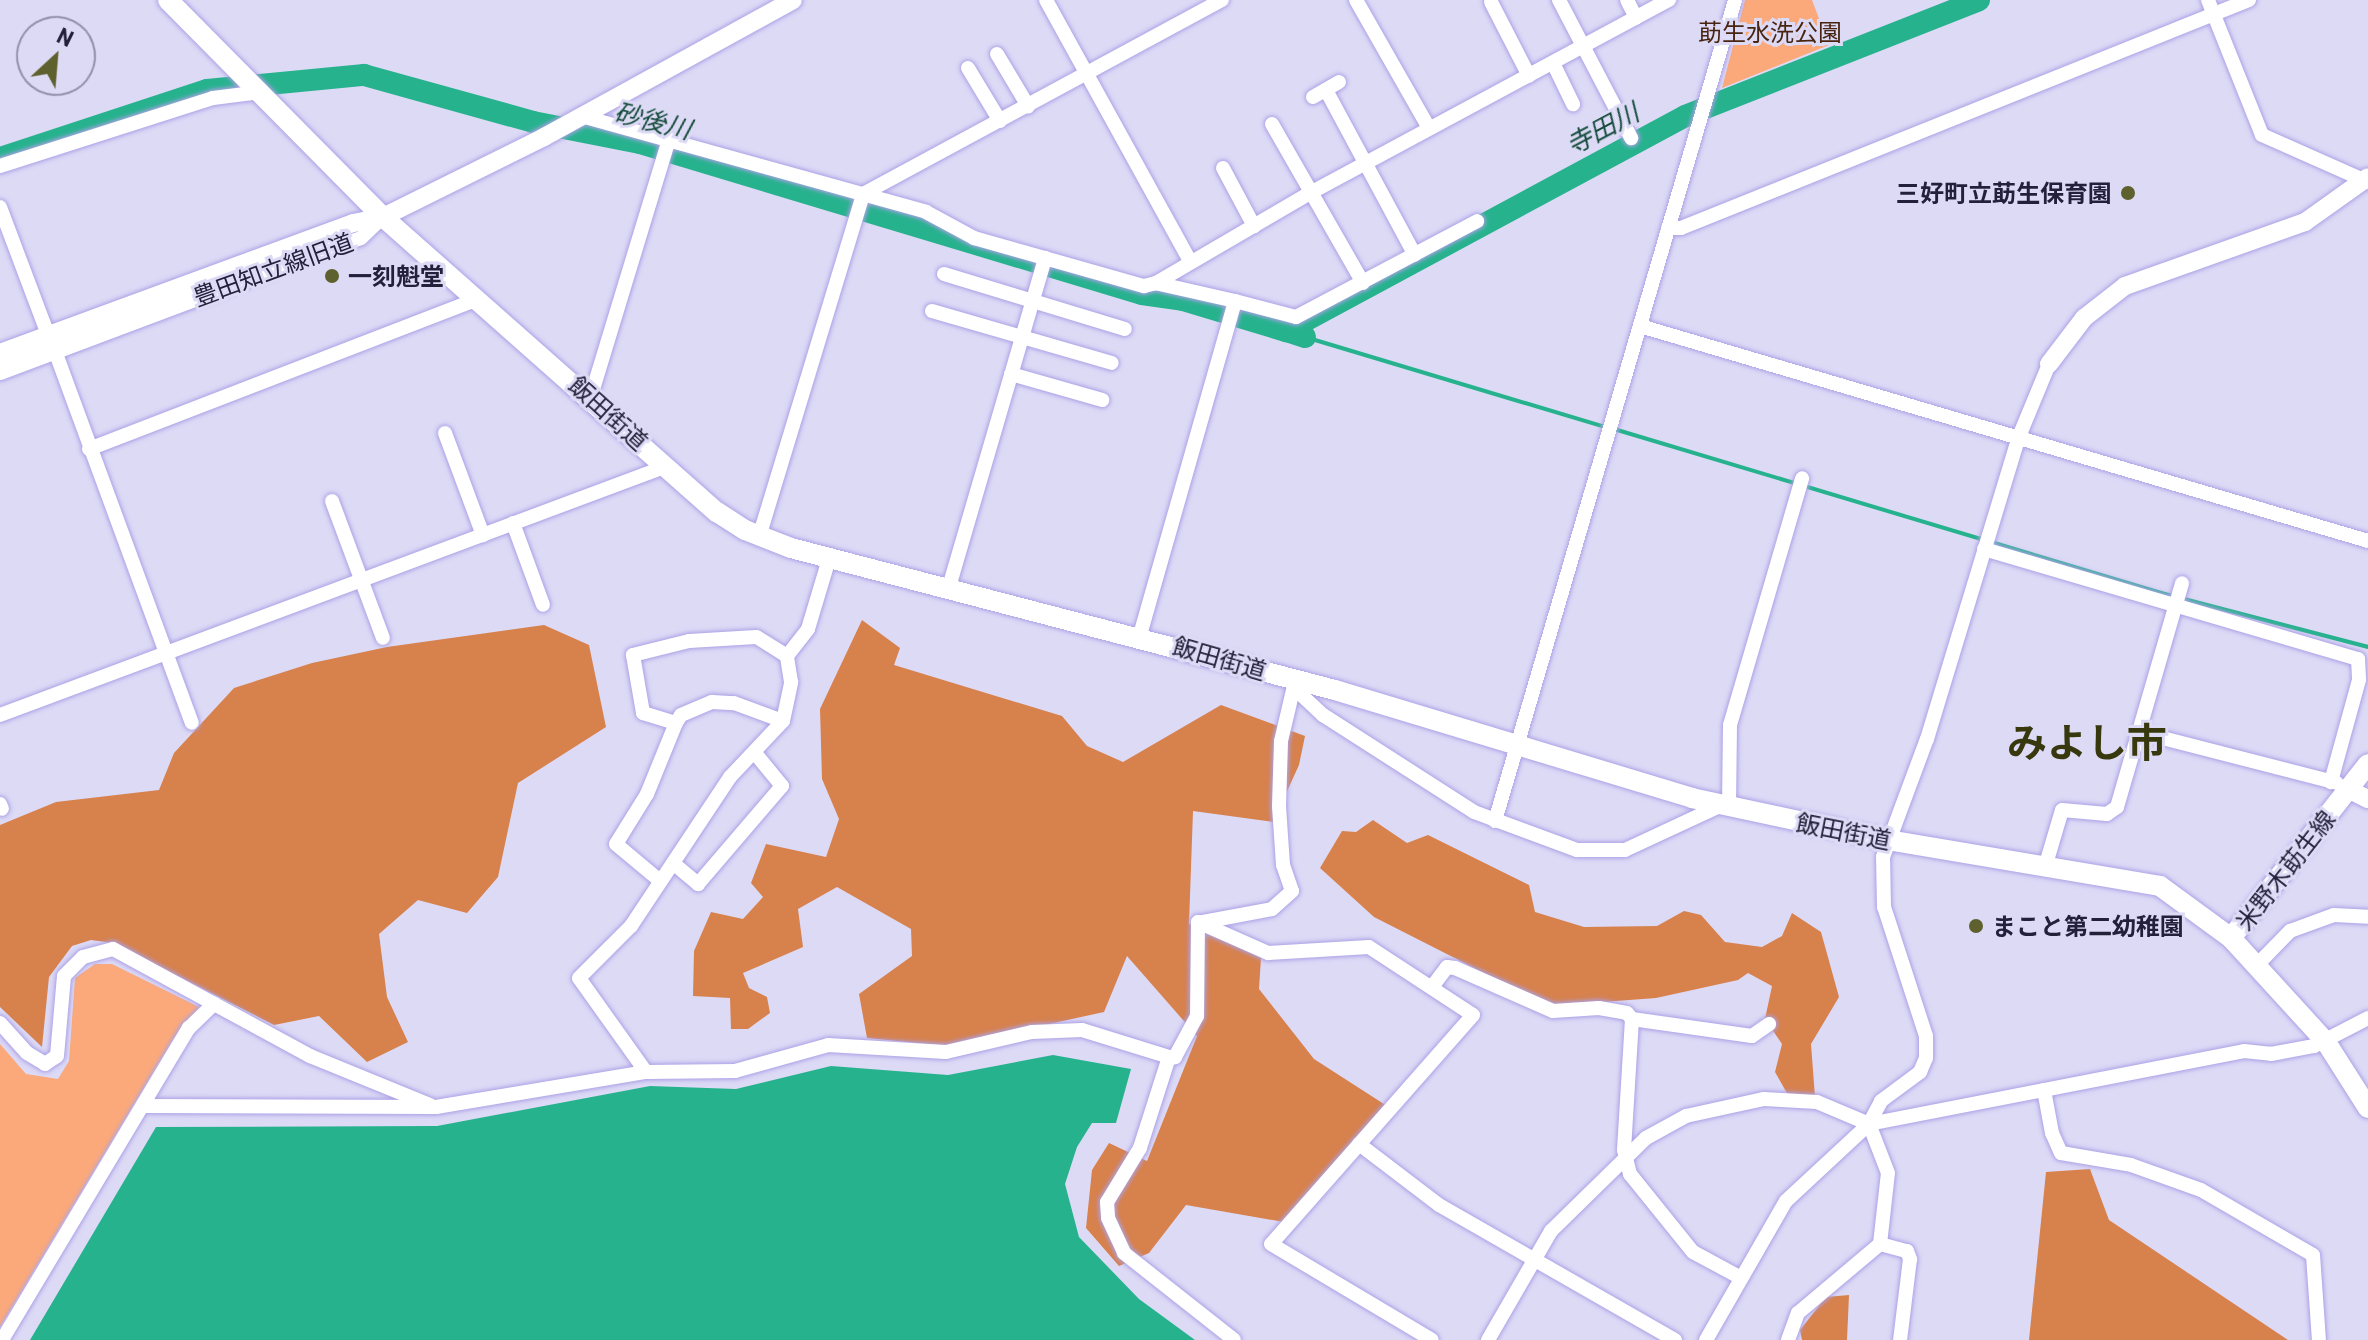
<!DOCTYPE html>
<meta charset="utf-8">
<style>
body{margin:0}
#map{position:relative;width:2368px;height:1340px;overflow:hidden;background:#dddaf6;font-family:Barlow,"Noto Sans JP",sans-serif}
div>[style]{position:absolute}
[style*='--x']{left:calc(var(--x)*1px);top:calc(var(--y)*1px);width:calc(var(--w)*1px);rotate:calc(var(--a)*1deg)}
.green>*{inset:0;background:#fba97a}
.forest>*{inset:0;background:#d7814d}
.water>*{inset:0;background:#27b28e}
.stream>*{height:4px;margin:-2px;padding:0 2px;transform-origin:2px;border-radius:2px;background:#27b28e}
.river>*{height:22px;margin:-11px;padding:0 11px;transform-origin:11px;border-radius:11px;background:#27b28e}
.roads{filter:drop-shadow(0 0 2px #aca2e6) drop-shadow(0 0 2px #aca2e6)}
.minor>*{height:14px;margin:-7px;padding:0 7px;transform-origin:7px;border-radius:7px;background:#fff}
.tertiary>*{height:18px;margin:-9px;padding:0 9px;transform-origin:9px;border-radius:9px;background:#fff}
.secondary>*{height:20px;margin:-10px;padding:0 10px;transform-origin:10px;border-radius:10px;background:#fff}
.dots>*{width:22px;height:22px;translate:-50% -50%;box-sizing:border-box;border:4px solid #dddaf6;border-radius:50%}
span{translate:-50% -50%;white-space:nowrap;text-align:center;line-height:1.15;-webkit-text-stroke:6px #dddaf6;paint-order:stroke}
.park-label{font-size:24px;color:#482510}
.poi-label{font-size:24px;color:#24203a;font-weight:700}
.right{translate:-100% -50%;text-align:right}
.left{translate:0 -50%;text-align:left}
.street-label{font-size:24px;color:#24203a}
.water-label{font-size:26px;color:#164c3c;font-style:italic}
.town-label{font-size:40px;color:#37380e;font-weight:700}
.north{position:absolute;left:16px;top:16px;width:80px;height:80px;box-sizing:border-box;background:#dddaf6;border:2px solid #9390ab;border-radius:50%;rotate:26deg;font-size:22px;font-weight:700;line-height:32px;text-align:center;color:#24203a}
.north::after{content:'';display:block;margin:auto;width:28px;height:36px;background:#5e602d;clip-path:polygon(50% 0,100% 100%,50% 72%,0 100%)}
</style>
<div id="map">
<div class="green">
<div style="clip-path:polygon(1745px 0,1812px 0,1829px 45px,1722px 88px)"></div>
<div style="clip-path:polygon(95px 964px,112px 964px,199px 1007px,173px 1039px,0 1327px,0 1044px,26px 1074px,58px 1079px,69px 1061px,75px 978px)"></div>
</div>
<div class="forest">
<div style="clip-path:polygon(862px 620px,900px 648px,894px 665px,1062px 716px,1087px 746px,1123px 762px,1221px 705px,1305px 736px,1299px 765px,1273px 822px,1193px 811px,1189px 924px,1261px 958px,1259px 989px,1314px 1059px,1387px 1106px,1284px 1222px,1186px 1205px,1149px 1253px,1119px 1266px,1086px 1228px,1092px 1170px,1109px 1143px,1147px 1161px,1197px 1036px,1127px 956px,1104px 1012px,948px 1046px,867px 1038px,859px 994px,912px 956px,911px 929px,837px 887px,798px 909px,803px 947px,743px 973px,749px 988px,767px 997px,770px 1013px,748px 1029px,731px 1029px,730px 998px,693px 996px,694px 951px,711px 912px,743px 919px,763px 897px,751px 883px,766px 844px,826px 857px,839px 819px,822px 779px,820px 709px)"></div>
<div style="clip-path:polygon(544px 625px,589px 645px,606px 727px,518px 783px,498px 877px,467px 913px,418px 900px,379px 934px,387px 997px,408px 1042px,367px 1062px,319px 1016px,274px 1025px,113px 943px,91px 940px,72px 946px,49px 977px,42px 1047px,0 1007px,0 825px,56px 802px,159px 790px,174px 753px,234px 688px,312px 663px,387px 647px)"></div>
<div style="clip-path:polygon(1373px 820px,1407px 843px,1428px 835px,1529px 885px,1535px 912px,1584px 927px,1657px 926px,1684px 911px,1701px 915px,1725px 942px,1762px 947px,1782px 936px,1792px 913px,1821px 932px,1839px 997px,1811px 1044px,1815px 1097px,1788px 1095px,1775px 1072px,1782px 1044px,1765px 1019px,1772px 986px,1748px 973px,1738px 980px,1656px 998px,1549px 1006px,1374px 917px,1320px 868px,1342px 831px,1356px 832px)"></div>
<div style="clip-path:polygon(2090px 1169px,2109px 1220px,2288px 1340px,2029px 1340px,2046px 1172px)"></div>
<div style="clip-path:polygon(1849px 1295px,1847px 1340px,1802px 1340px,1800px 1330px,1826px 1297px)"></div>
</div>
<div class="water">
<div style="clip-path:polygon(1053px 1055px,1131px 1069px,1116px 1123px,1092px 1123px,1077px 1147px,1065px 1184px,1079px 1237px,1139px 1299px,1195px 1340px,30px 1340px,156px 1127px,437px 1126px,650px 1086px,736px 1089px,831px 1066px,948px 1075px)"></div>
</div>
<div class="stream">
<div style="--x:1305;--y:337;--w:313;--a:16.7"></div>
<div style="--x:1614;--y:429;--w:571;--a:16.69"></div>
<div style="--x:2161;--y:593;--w:214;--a:14.6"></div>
</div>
<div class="river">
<div style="--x:0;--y:158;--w:218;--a:-18.2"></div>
<div style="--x:207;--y:90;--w:158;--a:-5.5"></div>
<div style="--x:364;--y:75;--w:175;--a:15.5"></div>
<div style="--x:533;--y:122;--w:109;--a:11.1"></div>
<div style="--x:640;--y:143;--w:524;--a:16.74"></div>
<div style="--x:1142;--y:294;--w:41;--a:8.3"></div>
<div style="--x:1183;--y:300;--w:108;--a:16.8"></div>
<div style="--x:1305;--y:337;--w:20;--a:-162"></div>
<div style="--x:1286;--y:331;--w:453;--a:-28.3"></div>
<div style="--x:1685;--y:116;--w:316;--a:-21.5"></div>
</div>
<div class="roads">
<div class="minor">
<div style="--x:1046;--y:0;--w:298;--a:61.1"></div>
<div style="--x:1356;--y:0;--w:147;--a:60.3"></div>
<div style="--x:1559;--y:0;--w:156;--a:62.4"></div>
<div style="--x:1627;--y:0;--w:20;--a:63"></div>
<div style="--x:2208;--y:0;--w:145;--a:68.2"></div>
<div style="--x:2262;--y:135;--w:116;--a:23.9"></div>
<div style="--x:1491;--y:2;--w:83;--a:62.8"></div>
<div style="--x:997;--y:54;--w:61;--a:59.2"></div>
<div style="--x:1553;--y:63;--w:46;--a:64"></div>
<div style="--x:968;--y:68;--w:62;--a:58.9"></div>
<div style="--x:1326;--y:90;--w:187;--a:61.7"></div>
<div style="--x:1313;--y:97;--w:30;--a:-30"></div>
<div style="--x:581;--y:116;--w:358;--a:15.5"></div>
<div style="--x:926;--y:212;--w:55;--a:28.4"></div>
<div style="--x:974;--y:238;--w:177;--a:15.8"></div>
<div style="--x:1144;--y:286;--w:12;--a:-14"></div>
<div style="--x:1272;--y:124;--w:183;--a:60.2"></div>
<div style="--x:0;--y:166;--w:224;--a:-17.7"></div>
<div style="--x:213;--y:98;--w:48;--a:-7.1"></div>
<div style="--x:1223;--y:168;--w:66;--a:61.9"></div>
<div style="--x:0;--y:207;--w:137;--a:69.4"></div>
<div style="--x:1668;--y:228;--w:13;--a:0"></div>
<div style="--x:1681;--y:228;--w:612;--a:-21.87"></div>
<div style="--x:271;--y:269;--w:95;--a:-19"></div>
<div style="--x:361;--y:238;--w:30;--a:-44"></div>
<div style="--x:944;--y:274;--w:189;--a:16.9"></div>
<div style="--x:1235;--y:301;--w:63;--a:14.7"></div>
<div style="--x:1296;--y:317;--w:205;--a:-27.9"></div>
<div style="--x:932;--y:311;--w:187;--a:16.1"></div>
<div style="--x:1640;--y:326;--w:759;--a:16.45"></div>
<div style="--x:55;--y:351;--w:396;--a:69.8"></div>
<div style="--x:1011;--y:374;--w:95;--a:15.9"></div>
<div style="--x:591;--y:396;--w:269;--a:-73.1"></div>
<div style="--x:445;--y:433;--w:109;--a:69.6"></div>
<div style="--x:89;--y:449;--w:417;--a:-21.1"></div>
<div style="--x:332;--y:501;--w:146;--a:69.6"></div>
<div style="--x:513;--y:523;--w:87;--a:69.9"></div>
<div style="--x:759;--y:537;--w:358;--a:-73.1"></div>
<div style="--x:863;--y:194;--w:408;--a:-28.4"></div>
<div style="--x:1984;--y:549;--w:390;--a:16.4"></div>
<div style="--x:2358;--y:659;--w:21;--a:87"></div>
<div style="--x:2359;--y:680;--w:106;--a:105.4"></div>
<div style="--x:949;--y:587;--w:343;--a:-73.7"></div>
<div style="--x:1140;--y:635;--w:347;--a:-74.1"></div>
<div style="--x:1235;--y:301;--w:81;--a:-167.2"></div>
<div style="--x:1156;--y:283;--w:178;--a:-30.3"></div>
<div style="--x:1310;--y:193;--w:408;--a:-28.3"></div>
<div style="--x:787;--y:656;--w:34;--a:-52"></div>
<div style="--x:808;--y:629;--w:73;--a:-73.3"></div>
<div style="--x:1294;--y:688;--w:40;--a:43"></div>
<div style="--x:1323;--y:715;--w:179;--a:32.7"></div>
<div style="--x:1474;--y:812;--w:110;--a:20.3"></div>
<div style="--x:1577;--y:850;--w:48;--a:0"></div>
<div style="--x:1625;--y:850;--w:107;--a:-24.9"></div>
<div style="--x:0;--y:715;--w:712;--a:-20.47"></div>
<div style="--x:2139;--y:732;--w:204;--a:14.4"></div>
<div style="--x:0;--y:804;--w:5;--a:68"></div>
<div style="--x:1729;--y:807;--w:82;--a:-89.3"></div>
<div style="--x:1730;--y:725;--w:257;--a:-73.7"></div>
<div style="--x:1495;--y:821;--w:855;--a:-73.7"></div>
<div style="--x:673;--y:863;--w:33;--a:40"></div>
<div style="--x:698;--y:884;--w:129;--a:-49.4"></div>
<div style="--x:782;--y:786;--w:43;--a:-129.3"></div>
<div style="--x:2046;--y:864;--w:56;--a:-73.5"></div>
<div style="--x:2062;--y:810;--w:45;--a:5.1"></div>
<div style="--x:2107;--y:814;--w:12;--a:-35"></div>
<div style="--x:2117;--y:807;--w:233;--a:-73.8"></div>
<div style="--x:659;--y:880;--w:56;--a:-140.1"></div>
<div style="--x:616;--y:844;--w:59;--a:-58.2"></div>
<div style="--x:647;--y:794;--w:77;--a:-67.8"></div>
<div style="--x:1198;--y:922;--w:77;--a:23.9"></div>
<div style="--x:1268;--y:953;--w:101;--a:-3.4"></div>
<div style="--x:1369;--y:947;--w:124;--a:33.2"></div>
<div style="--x:1473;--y:1015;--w:305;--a:131.4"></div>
<div style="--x:1271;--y:1244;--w:187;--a:30.8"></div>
<div style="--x:1198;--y:922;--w:94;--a:90.6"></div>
<div style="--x:1197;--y:1016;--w:47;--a:118.2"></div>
<div style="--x:1175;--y:1057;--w:6;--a:180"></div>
<div style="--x:1169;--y:1057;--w:96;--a:107.7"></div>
<div style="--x:1140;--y:1148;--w:63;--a:121.4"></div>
<div style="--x:1107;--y:1202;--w:16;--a:86"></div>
<div style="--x:1108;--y:1218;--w:38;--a:65"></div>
<div style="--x:1124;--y:1253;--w:140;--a:38.3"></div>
<div style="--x:1203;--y:922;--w:70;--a:-10.7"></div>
<div style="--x:1272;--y:909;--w:27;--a:-42"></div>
<div style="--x:1292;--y:891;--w:28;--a:-109"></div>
<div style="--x:1283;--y:865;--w:59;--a:-93.9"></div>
<div style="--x:1279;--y:806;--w:65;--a:-88.2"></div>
<div style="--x:1281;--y:741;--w:61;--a:-76.7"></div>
<div style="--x:2256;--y:966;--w:49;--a:-45.8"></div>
<div style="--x:2290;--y:931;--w:47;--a:-20"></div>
<div style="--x:2334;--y:915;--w:34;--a:3"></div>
<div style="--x:1432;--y:987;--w:25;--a:-53"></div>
<div style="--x:1447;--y:967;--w:8;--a:7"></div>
<div style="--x:1455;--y:968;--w:107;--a:23.7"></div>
<div style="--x:1553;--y:1011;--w:46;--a:-3.7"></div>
<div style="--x:1599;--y:1008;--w:28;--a:10"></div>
<div style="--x:1627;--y:1013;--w:8;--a:50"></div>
<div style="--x:1632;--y:1019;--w:131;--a:93.5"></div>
<div style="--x:1624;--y:1150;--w:25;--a:76"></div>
<div style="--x:1630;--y:1174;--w:100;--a:51.1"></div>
<div style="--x:1693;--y:1252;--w:55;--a:28.4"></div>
<div style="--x:1632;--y:1019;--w:121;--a:8.1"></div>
<div style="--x:1752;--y:1036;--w:21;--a:-35"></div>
<div style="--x:0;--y:1023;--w:40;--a:48"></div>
<div style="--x:27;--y:1053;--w:21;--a:31"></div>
<div style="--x:45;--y:1064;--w:14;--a:-34"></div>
<div style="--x:57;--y:1056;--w:80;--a:-85"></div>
<div style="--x:64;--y:976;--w:27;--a:-45"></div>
<div style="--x:83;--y:957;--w:31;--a:-15"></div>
<div style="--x:113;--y:949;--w:224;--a:28.5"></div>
<div style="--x:310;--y:1056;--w:130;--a:22.2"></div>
<div style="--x:646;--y:1072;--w:115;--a:-125.5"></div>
<div style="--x:579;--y:978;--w:74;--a:-45"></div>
<div style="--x:631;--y:926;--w:179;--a:-56.4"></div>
<div style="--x:730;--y:777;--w:77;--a:-46.6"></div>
<div style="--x:783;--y:721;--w:40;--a:-78"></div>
<div style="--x:791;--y:682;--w:26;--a:-99"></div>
<div style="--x:787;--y:656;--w:36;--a:-148"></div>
<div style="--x:756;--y:637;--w:67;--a:176.6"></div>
<div style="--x:689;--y:641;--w:58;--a:166"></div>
<div style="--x:633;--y:655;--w:59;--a:80.2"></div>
<div style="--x:643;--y:713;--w:34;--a:17"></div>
<div style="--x:676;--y:723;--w:9;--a:-58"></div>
<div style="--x:681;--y:715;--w:34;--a:-23"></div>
<div style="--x:712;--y:702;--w:22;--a:3"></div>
<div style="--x:734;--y:703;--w:52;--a:20.2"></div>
<div style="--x:2044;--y:1090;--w:44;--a:79.5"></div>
<div style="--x:2052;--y:1133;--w:22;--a:66"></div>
<div style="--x:2061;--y:1153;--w:71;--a:9.7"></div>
<div style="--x:2131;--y:1165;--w:74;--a:19.7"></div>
<div style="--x:2201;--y:1190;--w:129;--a:30.1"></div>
<div style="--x:2313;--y:1255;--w:85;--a:86"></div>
<div style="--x:143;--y:1106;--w:293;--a:0.2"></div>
<div style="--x:436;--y:1107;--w:213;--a:-9.5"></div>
<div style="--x:646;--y:1072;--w:89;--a:-0.6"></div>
<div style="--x:735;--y:1071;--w:97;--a:-15.6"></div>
<div style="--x:828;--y:1045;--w:118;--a:3.4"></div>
<div style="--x:946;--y:1052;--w:88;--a:-13.1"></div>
<div style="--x:1032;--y:1032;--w:50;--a:-2.3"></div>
<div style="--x:1082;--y:1030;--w:91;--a:17.2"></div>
<div style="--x:1359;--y:1144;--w:101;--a:37.3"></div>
<div style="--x:1439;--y:1205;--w:272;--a:29.8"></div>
<div style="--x:1880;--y:1244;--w:28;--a:15"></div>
<div style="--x:1907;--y:1251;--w:9;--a:69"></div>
<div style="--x:1910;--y:1259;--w:82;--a:97"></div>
<div style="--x:2;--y:1340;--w:364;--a:-59.1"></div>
<div style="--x:189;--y:1028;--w:35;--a:-44"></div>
<div style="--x:1488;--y:1340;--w:126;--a:-60"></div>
<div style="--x:1551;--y:1231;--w:133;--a:-44.4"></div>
<div style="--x:1646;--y:1138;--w:46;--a:-28.8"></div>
<div style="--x:1686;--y:1116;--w:80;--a:-12.3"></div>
<div style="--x:1764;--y:1099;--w:53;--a:3.2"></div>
<div style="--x:1817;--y:1102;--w:56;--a:22.9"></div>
<div style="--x:1869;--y:1124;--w:382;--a:-11"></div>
<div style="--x:2244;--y:1051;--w:27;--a:6"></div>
<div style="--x:2271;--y:1054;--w:44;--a:-10.5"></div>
<div style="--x:2314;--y:1046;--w:61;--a:-27.4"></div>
<div style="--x:1706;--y:1340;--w:160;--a:-60.1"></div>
<div style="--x:1786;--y:1201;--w:113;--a:-42.9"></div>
<div style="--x:1869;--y:1124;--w:26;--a:-62"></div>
<div style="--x:1881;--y:1101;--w:49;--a:-36.6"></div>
<div style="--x:1920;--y:1072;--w:15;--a:-67"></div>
<div style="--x:1926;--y:1058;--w:22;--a:-90"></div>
<div style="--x:1926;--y:1036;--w:136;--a:-108"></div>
<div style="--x:1884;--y:907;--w:50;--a:-91.1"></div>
<div style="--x:1883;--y:857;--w:126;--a:-69.6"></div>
<div style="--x:1927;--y:739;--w:313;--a:-73.1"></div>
<div style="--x:2018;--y:439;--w:81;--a:-67.5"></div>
<div style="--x:1788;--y:1340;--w:29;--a:-70"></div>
<div style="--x:1798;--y:1313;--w:107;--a:-40.1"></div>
<div style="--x:1880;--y:1244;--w:71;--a:-83.6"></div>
<div style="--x:1888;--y:1173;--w:53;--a:-111.2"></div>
</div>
<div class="tertiary">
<div style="--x:0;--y:353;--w:376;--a:-20.2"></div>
<div style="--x:353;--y:223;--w:31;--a:-11"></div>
<div style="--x:383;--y:217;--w:180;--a:-26.4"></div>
<div style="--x:544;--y:137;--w:284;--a:-28.8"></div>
<div style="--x:2049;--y:364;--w:58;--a:-52.7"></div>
<div style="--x:2084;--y:318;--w:52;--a:-38"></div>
<div style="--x:2125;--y:286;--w:191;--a:-19.6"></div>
<div style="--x:2305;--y:222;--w:77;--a:-35.5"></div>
<div style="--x:0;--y:371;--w:290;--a:-20.6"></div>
<div style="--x:2348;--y:789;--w:22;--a:27"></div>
</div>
<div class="secondary">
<div style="--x:168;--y:0;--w:305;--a:45.3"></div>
<div style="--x:383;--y:217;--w:446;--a:41.5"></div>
<div style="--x:717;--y:512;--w:33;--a:33"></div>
<div style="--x:745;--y:530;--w:49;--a:21.4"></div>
<div style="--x:791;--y:548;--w:562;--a:14.63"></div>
<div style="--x:1335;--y:690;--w:373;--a:16.8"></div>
<div style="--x:1692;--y:798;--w:200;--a:12.1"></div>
<div style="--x:1888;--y:840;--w:276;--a:9.6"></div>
<div style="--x:2160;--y:886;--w:88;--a:36.2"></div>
<div style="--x:2231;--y:938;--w:141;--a:47.6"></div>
<div style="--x:2326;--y:1042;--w:78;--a:57.5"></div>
<div style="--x:2231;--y:938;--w:221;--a:-51.8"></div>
</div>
</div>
<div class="dots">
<div style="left:2128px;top:193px;background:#5e602d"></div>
<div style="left:332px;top:276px;background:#5e602d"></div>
<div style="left:1976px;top:926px;background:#5e602d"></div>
</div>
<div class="park-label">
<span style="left:1770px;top:32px">莇生水洗公園</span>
</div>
<div class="poi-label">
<span class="right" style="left:2112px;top:193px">三好町立莇生保育園</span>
<span class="left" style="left:348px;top:276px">一刻魁堂</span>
<span class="left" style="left:1992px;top:926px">まこと第二幼稚園</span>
</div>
<div class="street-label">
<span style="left:273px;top:269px;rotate:-20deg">豊田知立線旧道</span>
<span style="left:609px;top:413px;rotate:42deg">飯田街道</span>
<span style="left:1220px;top:658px;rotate:16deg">飯田街道</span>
<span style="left:1844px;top:831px;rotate:11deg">飯田街道</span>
<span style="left:2285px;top:870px;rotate:-52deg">米野木莇生線</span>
</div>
<div class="water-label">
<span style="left:653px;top:120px;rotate:14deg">砂後川</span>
<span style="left:1602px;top:128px;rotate:-28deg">寺田川</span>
</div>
<div class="town-label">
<span style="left:2087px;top:741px">みよし市</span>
</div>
<div class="north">N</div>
</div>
